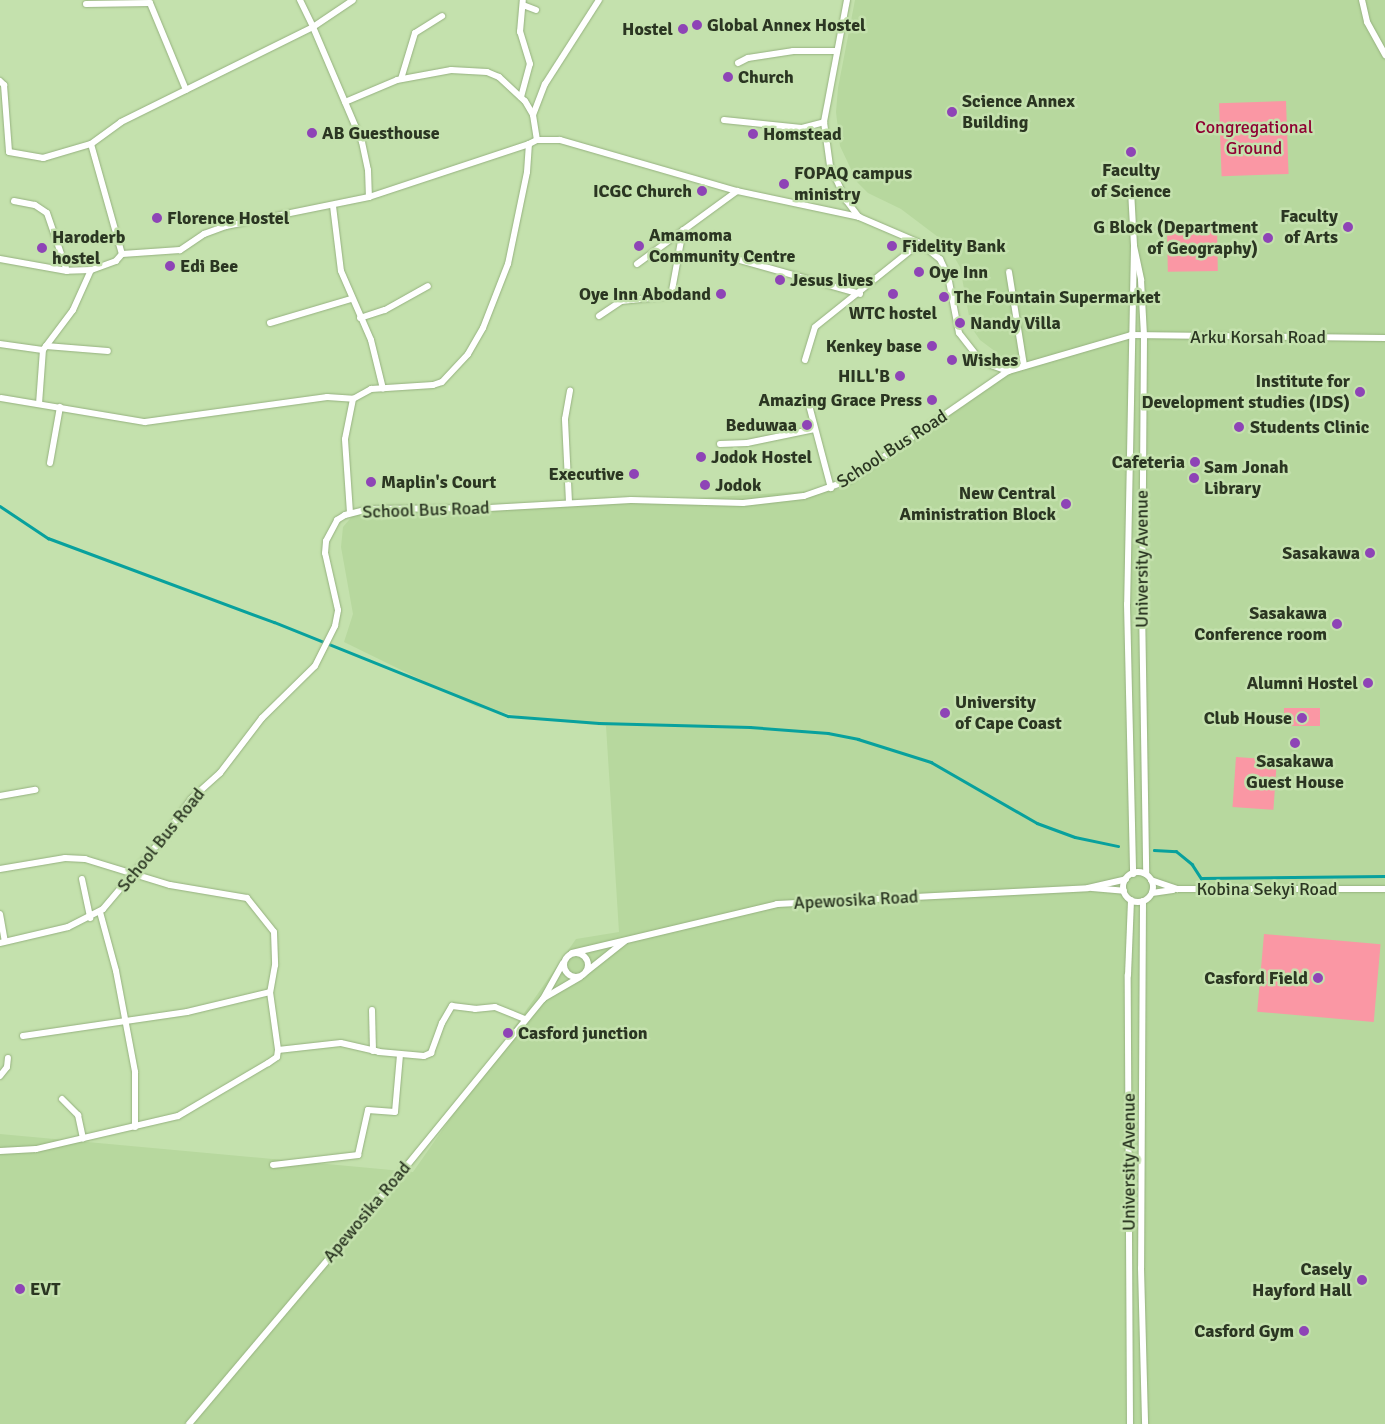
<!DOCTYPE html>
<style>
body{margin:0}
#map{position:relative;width:1385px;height:1424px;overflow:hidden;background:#c4e1ad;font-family:Signika,sans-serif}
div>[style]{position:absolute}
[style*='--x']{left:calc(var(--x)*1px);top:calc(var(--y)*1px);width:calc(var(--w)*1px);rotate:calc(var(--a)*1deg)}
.built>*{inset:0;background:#b7d89e}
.green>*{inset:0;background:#fa97a4;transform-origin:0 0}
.stream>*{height:2.5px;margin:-1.25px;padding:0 1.25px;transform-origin:1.25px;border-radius:1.25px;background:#08a19d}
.roads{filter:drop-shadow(0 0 1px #95b17f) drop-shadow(0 0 1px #95b17f)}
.street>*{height:6px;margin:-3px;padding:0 3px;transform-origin:3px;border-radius:3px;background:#fff}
.street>.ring{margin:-3px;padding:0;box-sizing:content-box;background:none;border:6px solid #fff;border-radius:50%}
.dots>*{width:14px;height:14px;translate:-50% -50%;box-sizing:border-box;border:2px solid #c4e1ad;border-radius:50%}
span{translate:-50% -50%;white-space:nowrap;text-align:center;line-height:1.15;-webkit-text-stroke:5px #c4e1ad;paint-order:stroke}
.poi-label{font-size:18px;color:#2b3622;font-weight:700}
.left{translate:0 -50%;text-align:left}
.right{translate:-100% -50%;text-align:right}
.park-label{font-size:18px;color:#8f0033}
.street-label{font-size:18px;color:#2b3622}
</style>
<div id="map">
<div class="built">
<div style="clip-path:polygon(855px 0,1385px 0,1385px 1424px,0 1424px,0 1134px,413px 1172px,576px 939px,619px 932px,606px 726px,533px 719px,477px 707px,344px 642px,353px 614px,341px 547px,343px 527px,355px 513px,390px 506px,649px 501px,843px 489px,1003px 374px,996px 352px,980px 340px,971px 327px,960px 267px,946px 243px,901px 209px,868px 193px,857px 182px,840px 146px,836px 112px,838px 88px)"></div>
</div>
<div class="green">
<div style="left:1286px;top:101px;width:73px;height:67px;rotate:88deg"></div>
<div style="left:1217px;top:225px;width:46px;height:50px;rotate:89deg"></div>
<div style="left:1320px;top:708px;width:18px;height:36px;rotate:90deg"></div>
<div style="left:1236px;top:757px;width:41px;height:50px;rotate:4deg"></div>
<div style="left:1264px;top:934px;width:117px;height:78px;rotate:5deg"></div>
</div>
<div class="stream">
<div style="--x:0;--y:506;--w:58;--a:33.7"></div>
<div style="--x:48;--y:538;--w:241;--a:20.4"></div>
<div style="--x:274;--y:622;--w:252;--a:21.9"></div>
<div style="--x:508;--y:716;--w:91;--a:4.4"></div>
<div style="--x:599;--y:723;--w:151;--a:1.5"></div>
<div style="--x:750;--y:727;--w:78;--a:4.4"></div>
<div style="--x:828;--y:733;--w:31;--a:11"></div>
<div style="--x:858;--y:739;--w:77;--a:17.5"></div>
<div style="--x:931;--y:762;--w:122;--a:29.9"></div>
<div style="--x:1037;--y:823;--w:40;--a:20.2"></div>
<div style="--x:1075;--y:837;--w:44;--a:11.8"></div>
<div style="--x:1154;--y:850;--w:22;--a:3"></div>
<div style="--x:1176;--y:851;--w:21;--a:39"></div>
<div style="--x:1192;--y:864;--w:17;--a:57"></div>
<div style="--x:1201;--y:878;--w:184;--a:-0.6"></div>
</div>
<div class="roads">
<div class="street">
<div style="--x:300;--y:0;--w:30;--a:64"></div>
<div style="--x:313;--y:27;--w:48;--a:-34"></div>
<div style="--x:847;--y:0;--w:124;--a:100.7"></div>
<div style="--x:824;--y:122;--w:44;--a:82.2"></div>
<div style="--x:830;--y:166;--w:38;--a:65"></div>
<div style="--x:846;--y:200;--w:21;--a:53"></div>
<div style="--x:859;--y:217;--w:66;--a:23.1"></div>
<div style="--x:920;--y:243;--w:26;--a:39"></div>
<div style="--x:940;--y:259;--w:19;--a:65"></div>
<div style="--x:948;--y:276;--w:58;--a:79.1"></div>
<div style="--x:959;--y:333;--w:37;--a:52"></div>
<div style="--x:982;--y:362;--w:28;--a:19"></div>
<div style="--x:1008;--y:371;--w:128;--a:-16.3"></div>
<div style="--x:1131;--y:335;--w:254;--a:0.7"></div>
<div style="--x:1362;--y:0;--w:23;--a:77"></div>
<div style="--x:1367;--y:22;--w:38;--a:61"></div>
<div style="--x:86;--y:4;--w:64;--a:-0.9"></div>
<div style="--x:150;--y:3;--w:94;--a:67.5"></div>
<div style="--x:523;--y:5;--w:14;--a:21"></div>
<div style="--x:738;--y:63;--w:11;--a:-27"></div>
<div style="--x:748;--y:58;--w:46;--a:-8.8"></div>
<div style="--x:793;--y:51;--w:43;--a:0"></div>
<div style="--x:401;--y:79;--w:48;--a:-73.1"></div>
<div style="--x:415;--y:33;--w:32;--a:-32"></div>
<div style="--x:0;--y:81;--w:6;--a:45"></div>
<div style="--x:4;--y:85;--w:67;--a:85.7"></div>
<div style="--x:9;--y:152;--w:35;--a:10"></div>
<div style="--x:43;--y:158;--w:50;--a:-16.3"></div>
<div style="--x:91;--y:144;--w:37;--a:-36"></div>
<div style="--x:121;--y:122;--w:214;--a:-26.3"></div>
<div style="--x:313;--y:27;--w:125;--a:66.9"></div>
<div style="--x:362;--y:142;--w:29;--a:78"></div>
<div style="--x:368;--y:170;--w:27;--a:88"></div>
<div style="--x:369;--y:197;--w:146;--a:168.5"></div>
<div style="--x:226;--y:226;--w:23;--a:160"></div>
<div style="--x:204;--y:234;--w:29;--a:146"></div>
<div style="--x:180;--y:250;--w:58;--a:176.1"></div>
<div style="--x:122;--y:254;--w:9;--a:131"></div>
<div style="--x:116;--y:261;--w:27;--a:160"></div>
<div style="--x:91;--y:270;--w:24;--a:178"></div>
<div style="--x:67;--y:271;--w:68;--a:-169.8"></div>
<div style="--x:521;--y:97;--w:34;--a:-75"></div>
<div style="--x:530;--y:64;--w:34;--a:-107"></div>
<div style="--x:520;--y:32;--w:32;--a:-85"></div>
<div style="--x:345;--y:102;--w:56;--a:-22.9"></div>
<div style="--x:397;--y:80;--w:55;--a:-10.5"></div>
<div style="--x:451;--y:70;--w:36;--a:3"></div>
<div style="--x:487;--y:72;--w:13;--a:23"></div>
<div style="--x:499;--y:77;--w:35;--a:43"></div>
<div style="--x:525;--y:101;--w:16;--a:60"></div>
<div style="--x:533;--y:115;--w:25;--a:81"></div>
<div style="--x:533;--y:115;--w:33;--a:-69"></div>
<div style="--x:545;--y:84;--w:100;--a:-57.3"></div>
<div style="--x:724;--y:120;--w:78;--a:5.9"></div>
<div style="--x:802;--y:128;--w:23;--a:-15"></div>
<div style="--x:91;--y:144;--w:114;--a:74.3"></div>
<div style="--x:1131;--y:190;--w:56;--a:86.9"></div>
<div style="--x:1134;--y:246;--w:358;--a:91.1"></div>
<div style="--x:1127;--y:604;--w:270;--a:88.7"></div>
<div style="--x:369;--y:197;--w:169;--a:-18.3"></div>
<div style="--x:14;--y:201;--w:21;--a:11"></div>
<div style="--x:35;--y:205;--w:14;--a:34"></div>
<div style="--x:47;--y:213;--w:61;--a:71"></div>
<div style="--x:333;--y:206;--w:65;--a:83"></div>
<div style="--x:341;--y:271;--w:75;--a:66.5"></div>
<div style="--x:371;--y:340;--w:50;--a:76.2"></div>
<div style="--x:1134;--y:246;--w:35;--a:78"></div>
<div style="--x:1141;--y:280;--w:56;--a:86.9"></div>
<div style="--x:1144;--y:336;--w:269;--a:90.4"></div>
<div style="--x:1142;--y:605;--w:269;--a:89.1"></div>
<div style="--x:733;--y:258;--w:132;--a:15.8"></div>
<div style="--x:637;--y:264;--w:124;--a:-36.1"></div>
<div style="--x:1009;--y:272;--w:95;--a:80.9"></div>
<div style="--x:599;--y:316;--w:27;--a:-34"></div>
<div style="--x:621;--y:301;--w:50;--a:-5.7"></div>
<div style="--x:671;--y:296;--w:67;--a:-79.7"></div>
<div style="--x:360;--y:318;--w:26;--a:-18"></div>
<div style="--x:385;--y:310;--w:49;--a:-29.2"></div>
<div style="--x:270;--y:323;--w:84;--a:-16.5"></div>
<div style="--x:0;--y:344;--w:43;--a:7.9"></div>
<div style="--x:46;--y:346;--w:62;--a:4.6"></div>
<div style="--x:805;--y:360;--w:34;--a:-73"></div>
<div style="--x:815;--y:327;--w:134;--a:-38.7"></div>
<div style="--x:1;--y:398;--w:146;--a:9.5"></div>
<div style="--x:145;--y:422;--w:184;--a:-7.8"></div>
<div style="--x:327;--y:397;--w:26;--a:4"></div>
<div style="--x:39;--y:404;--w:54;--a:-85.8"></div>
<div style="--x:43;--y:350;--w:50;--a:-53.1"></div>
<div style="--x:73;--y:310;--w:44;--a:-65.8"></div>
<div style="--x:809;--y:405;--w:86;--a:75.2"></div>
<div style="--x:720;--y:444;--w:27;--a:-2"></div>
<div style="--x:747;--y:443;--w:69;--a:-11.6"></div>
<div style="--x:50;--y:463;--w:57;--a:-79.9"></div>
<div style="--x:569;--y:502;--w:83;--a:-92.8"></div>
<div style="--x:565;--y:419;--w:29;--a:-80"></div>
<div style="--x:350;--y:513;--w:74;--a:-93.9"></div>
<div style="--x:345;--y:439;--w:41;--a:-78.7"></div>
<div style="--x:353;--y:399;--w:21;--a:-29"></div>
<div style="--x:371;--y:389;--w:62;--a:-3.7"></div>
<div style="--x:433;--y:385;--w:9;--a:-18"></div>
<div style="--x:442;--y:382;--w:38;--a:-47"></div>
<div style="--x:468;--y:354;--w:30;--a:-60"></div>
<div style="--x:483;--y:328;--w:69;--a:-68.7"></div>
<div style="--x:508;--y:264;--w:94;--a:-78.3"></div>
<div style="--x:527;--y:172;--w:28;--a:-86"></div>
<div style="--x:529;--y:144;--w:9;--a:-27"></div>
<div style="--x:537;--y:140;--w:23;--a:0"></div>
<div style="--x:560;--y:140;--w:184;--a:16.1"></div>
<div style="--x:737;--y:191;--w:125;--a:12"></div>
<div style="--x:0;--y:796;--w:36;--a:-10"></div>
<div style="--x:0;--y:869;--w:66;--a:-9.6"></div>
<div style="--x:65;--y:858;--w:20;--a:3"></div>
<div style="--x:85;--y:859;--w:89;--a:17"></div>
<div style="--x:170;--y:885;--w:78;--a:9.6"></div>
<div style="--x:247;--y:898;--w:43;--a:51.5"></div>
<div style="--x:274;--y:932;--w:33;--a:88"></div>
<div style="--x:275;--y:965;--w:27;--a:100"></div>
<div style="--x:270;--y:992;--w:59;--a:82.1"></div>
<div style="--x:278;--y:1050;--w:7;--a:98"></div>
<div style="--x:277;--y:1057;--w:11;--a:146"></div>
<div style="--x:268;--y:1063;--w:104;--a:149.5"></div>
<div style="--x:178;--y:1116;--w:146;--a:166.9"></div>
<div style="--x:36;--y:1149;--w:36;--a:177"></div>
<div class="ring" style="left:1123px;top:872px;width:24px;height:24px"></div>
<div style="--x:82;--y:879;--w:40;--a:78"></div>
<div style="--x:1151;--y:880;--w:28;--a:19"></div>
<div style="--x:1177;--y:889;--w:208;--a:0"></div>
<div style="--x:1092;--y:888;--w:32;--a:5"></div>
<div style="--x:1152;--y:893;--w:21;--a:-8"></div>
<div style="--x:1143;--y:901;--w:367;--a:90.3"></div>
<div style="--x:1141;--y:1268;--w:156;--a:88.5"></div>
<div style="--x:100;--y:912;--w:61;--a:74.8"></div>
<div style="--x:116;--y:971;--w:103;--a:79.3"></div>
<div style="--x:135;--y:1072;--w:55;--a:90"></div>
<div style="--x:0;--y:914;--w:27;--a:80"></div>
<div style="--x:0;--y:943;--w:70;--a:-13.2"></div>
<div style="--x:68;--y:927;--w:39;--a:-27"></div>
<div style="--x:103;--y:909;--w:93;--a:-49.8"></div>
<div style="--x:163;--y:838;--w:48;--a:-54.3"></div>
<div style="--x:191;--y:799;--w:39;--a:-42"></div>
<div style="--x:220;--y:773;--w:69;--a:-52.6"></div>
<div style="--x:262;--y:718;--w:74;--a:-44.5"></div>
<div style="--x:315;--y:666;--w:45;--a:-63.4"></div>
<div style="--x:335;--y:626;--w:16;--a:-79"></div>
<div style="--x:338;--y:610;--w:58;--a:-102.8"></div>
<div style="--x:325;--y:553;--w:12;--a:-85"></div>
<div style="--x:326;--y:541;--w:24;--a:-62"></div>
<div style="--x:337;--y:520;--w:9;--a:-32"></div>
<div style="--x:345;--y:515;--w:25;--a:-14"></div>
<div style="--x:369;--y:509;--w:120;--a:-0.5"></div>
<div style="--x:489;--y:508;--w:142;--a:-3.2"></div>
<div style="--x:631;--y:500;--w:112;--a:1.5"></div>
<div style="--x:743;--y:503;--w:61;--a:-6.5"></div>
<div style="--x:804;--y:496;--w:49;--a:-19.2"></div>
<div style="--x:850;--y:480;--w:192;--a:-34.6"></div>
<div class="ring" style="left:564px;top:953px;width:18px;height:18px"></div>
<div style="--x:572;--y:953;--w:211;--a:-13.4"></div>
<div style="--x:777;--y:904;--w:311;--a:-2.9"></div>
<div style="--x:1088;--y:888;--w:39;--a:-13"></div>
<div style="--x:586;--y:972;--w:50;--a:-38.5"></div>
<div style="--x:544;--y:998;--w:42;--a:-30.3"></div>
<div style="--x:372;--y:1010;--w:41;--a:88.6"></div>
<div style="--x:23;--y:1036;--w:166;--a:-8.3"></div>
<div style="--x:187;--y:1012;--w:85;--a:-13.5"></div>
<div style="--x:278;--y:1050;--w:63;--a:-6.3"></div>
<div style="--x:341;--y:1043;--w:39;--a:13"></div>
<div style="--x:379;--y:1052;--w:45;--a:5.1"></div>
<div style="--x:424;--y:1056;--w:8;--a:-23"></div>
<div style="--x:431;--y:1053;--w:32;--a:-70"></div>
<div style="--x:442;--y:1023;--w:20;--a:-60"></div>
<div style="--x:452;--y:1006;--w:23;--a:7"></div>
<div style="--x:475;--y:1009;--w:20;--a:-6"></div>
<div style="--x:495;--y:1007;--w:32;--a:22"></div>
<div style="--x:0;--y:1076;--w:11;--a:-52"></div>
<div style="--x:7;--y:1067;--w:9;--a:-84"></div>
<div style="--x:62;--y:1099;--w:23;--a:45"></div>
<div style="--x:78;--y:1115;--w:24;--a:78"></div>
<div style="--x:273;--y:1165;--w:86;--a:-6.7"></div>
<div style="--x:358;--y:1155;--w:46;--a:-77.5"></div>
<div style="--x:368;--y:1110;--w:27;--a:4"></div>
<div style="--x:395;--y:1112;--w:57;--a:-85"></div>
<div style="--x:189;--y:1424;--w:307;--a:-49.8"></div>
<div style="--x:387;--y:1190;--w:247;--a:-50.8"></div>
<div style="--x:543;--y:999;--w:41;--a:-60.9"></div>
<div style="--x:1130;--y:1424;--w:449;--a:-90.3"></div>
<div style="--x:1128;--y:975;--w:75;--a:-87.7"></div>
</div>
</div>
<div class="dots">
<div style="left:697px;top:25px;background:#8e44b6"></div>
<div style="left:683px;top:29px;background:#8e44b6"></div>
<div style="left:728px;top:77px;background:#8e44b6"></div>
<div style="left:952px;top:112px;background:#8e44b6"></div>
<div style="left:312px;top:133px;background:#8e44b6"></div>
<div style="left:753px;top:134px;background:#8e44b6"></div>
<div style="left:1131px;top:152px;background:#8e44b6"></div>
<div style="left:784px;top:184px;background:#8e44b6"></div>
<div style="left:702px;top:191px;background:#8e44b6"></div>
<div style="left:157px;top:218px;background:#8e44b6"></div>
<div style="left:1348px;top:227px;background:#8e44b6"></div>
<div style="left:1268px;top:238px;background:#8e44b6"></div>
<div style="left:639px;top:246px;background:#8e44b6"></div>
<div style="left:892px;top:246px;background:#8e44b6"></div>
<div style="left:42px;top:248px;background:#8e44b6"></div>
<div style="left:170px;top:266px;background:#8e44b6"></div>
<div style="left:919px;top:272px;background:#8e44b6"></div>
<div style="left:780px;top:280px;background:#8e44b6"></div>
<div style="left:721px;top:294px;background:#8e44b6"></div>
<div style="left:893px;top:294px;background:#8e44b6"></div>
<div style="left:944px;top:297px;background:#8e44b6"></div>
<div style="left:960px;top:323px;background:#8e44b6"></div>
<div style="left:932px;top:346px;background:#8e44b6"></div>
<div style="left:952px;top:360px;background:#8e44b6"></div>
<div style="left:900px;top:376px;background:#8e44b6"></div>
<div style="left:1360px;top:392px;background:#8e44b6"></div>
<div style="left:932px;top:400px;background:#8e44b6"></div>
<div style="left:807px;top:425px;background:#8e44b6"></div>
<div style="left:1239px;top:427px;background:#8e44b6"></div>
<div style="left:701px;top:457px;background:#8e44b6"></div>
<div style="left:1195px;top:462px;background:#8e44b6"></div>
<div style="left:634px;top:474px;background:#8e44b6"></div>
<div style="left:1194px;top:478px;background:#8e44b6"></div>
<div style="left:371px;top:482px;background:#8e44b6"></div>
<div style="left:705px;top:485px;background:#8e44b6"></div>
<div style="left:1066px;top:504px;background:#8e44b6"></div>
<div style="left:1370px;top:553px;background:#8e44b6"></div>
<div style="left:1337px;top:624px;background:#8e44b6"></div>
<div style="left:1368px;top:683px;background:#8e44b6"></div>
<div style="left:945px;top:713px;background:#8e44b6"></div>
<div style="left:1302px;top:718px;background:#8e44b6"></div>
<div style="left:1295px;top:743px;background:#8e44b6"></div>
<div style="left:1318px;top:978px;background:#8e44b6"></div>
<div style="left:508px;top:1033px;background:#8e44b6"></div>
<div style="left:1362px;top:1280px;background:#8e44b6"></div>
<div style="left:20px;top:1289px;background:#8e44b6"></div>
<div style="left:1304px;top:1331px;background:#8e44b6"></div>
</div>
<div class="poi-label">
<span class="left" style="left:707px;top:25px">Global Annex Hostel</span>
<span class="right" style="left:673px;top:29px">Hostel</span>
<span class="left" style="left:738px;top:77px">Church</span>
<span class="left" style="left:962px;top:112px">Science Annex<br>Building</span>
<span class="left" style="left:322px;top:133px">AB Guesthouse</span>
<span class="left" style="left:763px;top:134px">Homstead</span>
<span style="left:1131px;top:181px">Faculty<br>of Science</span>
<span class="left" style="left:794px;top:184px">FOPAQ campus<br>ministry</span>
<span class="right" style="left:692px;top:191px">ICGC Church</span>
<span class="right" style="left:1338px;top:227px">Faculty<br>of Arts</span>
<span class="left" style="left:167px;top:218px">Florence Hostel</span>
<span class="right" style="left:1258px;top:238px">G Block (Department<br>of Geography)</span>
<span class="left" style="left:649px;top:246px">Amamoma<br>Community Centre</span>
<span class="left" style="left:52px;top:248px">Haroderb<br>hostel</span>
<span class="left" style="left:902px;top:246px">Fidelity Bank</span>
<span class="left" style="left:180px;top:266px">Edi Bee</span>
<span class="left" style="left:929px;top:272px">Oye Inn</span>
<span class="left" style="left:790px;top:280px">Jesus lives</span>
<span class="right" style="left:711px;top:294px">Oye Inn Abodand</span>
<span class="left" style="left:954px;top:297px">The Fountain Supermarket</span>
<span style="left:893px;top:313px">WTC hostel</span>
<span class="left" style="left:970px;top:323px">Nandy Villa</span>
<span class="right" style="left:922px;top:346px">Kenkey base</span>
<span class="left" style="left:962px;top:360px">Wishes</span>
<span class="right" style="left:890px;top:376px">HILL'B</span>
<span class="right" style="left:1350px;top:392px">Institute for<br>Development studies (IDS)</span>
<span class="right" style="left:922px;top:400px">Amazing Grace Press</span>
<span class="right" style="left:797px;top:425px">Beduwaa</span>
<span class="left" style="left:1250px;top:427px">Students Clinic</span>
<span class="left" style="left:711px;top:457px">Jodok Hostel</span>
<span class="right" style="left:1185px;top:462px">Cafeteria</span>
<span class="left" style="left:1204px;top:478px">Sam Jonah<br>Library</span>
<span class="right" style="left:624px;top:474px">Executive</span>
<span class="left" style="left:381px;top:482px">Maplin's Court</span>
<span class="left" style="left:715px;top:485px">Jodok</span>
<span class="right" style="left:1056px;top:504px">New Central<br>Aministration Block</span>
<span class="right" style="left:1360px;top:553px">Sasakawa</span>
<span class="right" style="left:1327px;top:624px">Sasakawa<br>Conference room</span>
<span class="right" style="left:1358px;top:683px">Alumni Hostel</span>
<span class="left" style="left:955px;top:713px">University<br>of Cape Coast</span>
<span class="right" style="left:1292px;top:718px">Club House</span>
<span style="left:1295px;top:772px">Sasakawa<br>Guest House</span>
<span class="right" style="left:1308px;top:978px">Casford Field</span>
<span class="left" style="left:518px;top:1033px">Casford junction</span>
<span class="right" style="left:1352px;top:1280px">Casely<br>Hayford Hall</span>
<span class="left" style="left:30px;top:1289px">EVT</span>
<span class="right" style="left:1294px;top:1331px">Casford Gym</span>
</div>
<div class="park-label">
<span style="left:1254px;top:138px">Congregational<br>Ground</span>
</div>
<div class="street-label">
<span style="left:1258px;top:337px">Arku Korsah Road</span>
<span style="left:892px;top:449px;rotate:-33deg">School Bus Road</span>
<span style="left:426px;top:510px;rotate:-2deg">School Bus Road</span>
<span style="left:1142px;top:559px;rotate:-90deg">University Avenue</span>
<span style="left:161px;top:840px;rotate:-51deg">School Bus Road</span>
<span style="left:1267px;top:889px">Kobina Sekyi Road</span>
<span style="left:856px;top:900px;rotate:-3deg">Apewosika Road</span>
<span style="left:1129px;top:1162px;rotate:-90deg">University Avenue</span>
<span style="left:367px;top:1212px;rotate:-50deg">Apewosika Road</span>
</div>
</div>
